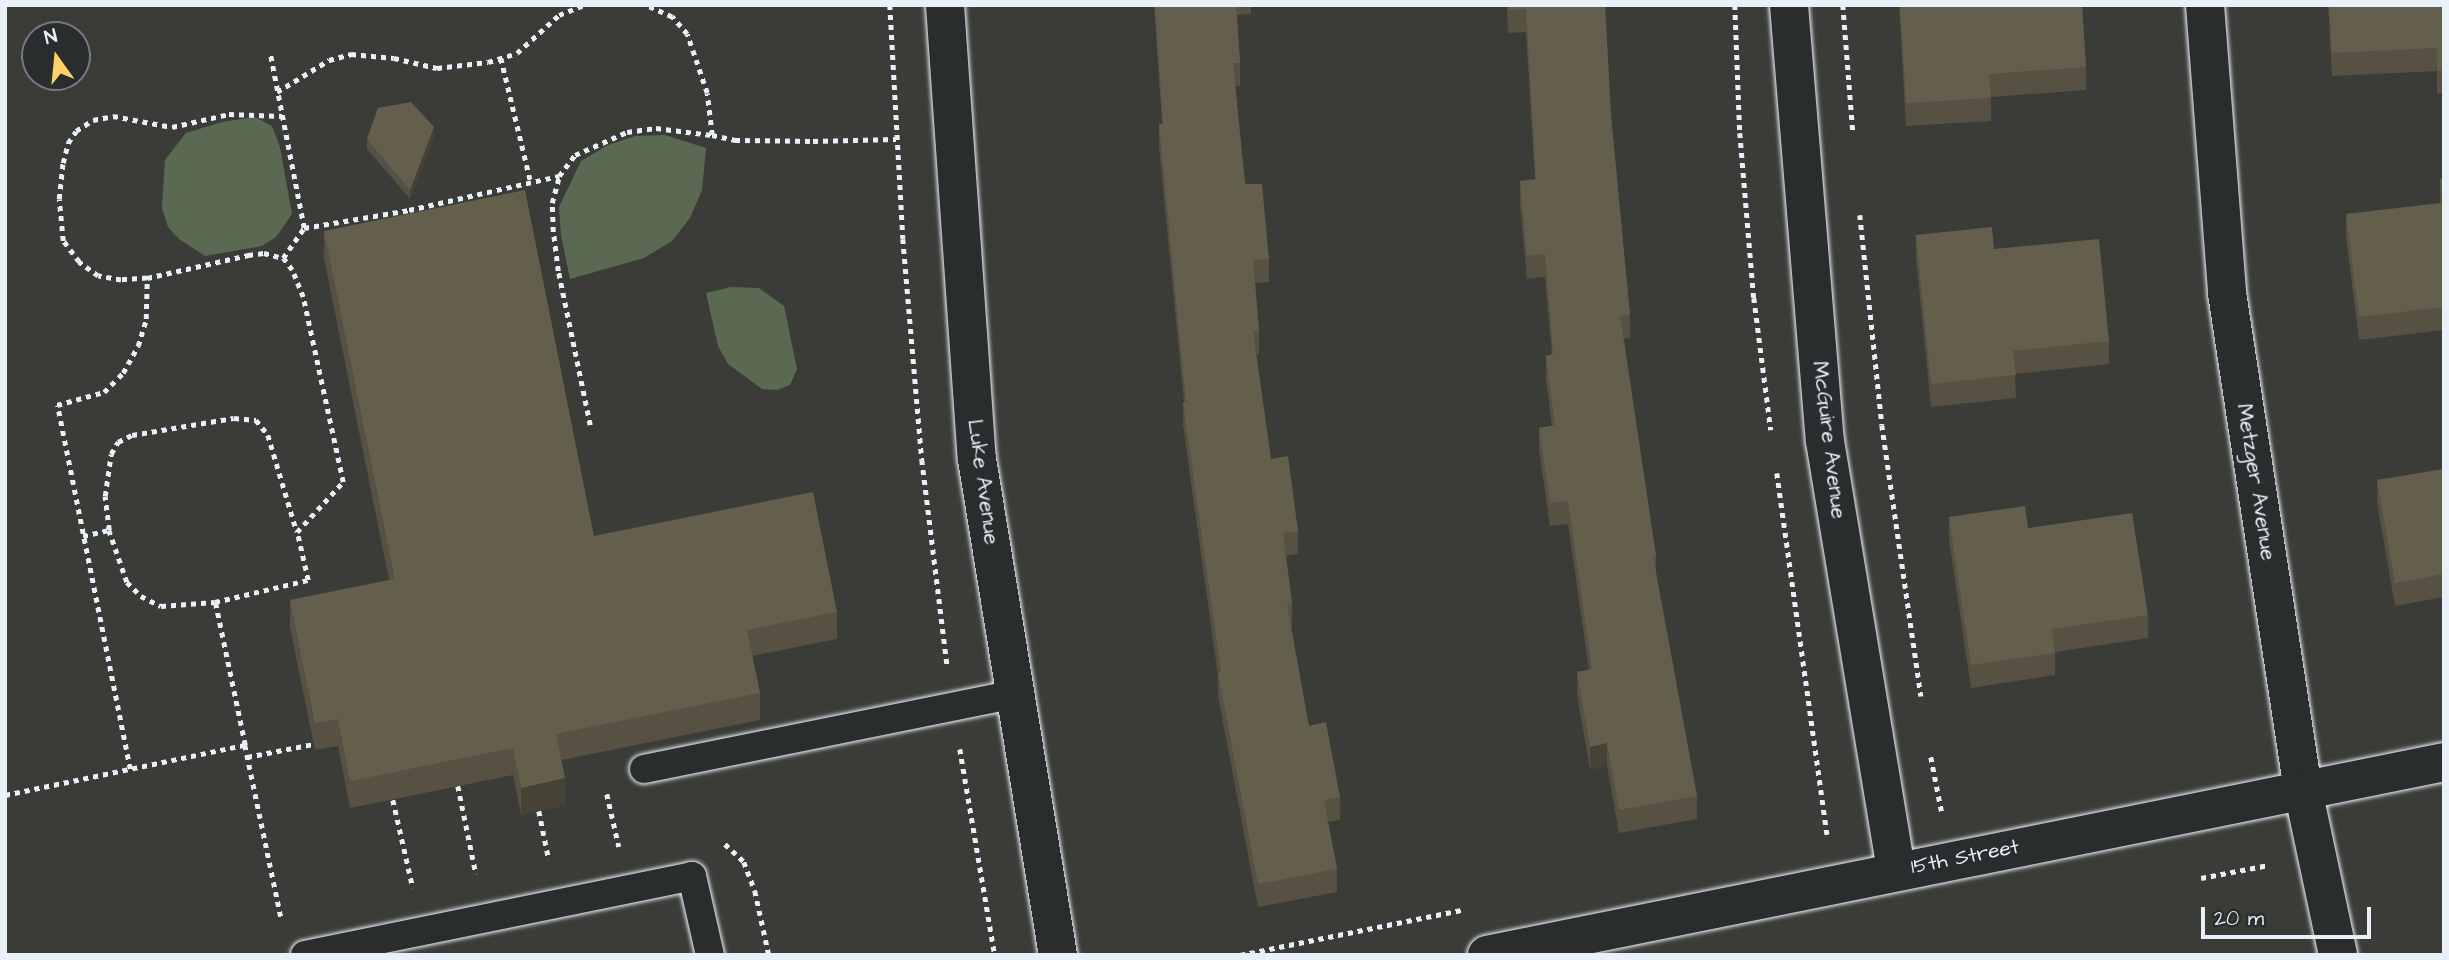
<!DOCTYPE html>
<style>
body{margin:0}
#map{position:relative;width:2449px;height:960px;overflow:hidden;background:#3b3c37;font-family:"Architects Daughter",sans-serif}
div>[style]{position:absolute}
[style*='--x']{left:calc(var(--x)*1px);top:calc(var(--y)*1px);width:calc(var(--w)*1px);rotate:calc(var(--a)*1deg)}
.green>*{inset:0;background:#5a6a52}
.path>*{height:4.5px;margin-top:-2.25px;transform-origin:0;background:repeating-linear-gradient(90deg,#e8f1f8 0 5px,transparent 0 10px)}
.roads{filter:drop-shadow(0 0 2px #e8f1f8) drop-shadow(0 0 2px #e8f1f8)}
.lane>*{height:28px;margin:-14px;padding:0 14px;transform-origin:14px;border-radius:14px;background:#2a2d2e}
.street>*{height:38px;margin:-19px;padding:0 19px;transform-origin:19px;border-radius:19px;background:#2a2d2e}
.wall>*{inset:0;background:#565142}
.shaded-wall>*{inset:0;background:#464236}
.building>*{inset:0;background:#645e4d}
span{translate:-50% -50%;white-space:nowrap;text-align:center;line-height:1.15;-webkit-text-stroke:5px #2a2d2e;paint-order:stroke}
.street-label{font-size:21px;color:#e8f1f8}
.frame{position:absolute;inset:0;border:7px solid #e8f1f8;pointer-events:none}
.north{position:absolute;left:21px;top:21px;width:70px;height:70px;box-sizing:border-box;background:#2a2d2e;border:2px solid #767b7f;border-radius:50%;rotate:345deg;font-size:19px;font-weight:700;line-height:28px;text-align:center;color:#e8f1f8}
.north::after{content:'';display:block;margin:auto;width:24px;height:32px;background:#ffd166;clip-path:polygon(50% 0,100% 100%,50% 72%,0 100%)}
.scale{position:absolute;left:2201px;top:907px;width:170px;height:32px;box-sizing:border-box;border:4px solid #e8f1f8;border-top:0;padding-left:9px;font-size:21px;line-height:24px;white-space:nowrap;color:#e8f1f8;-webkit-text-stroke:5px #2a2d2e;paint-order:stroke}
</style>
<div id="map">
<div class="green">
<div style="clip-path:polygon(255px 117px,272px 126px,280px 147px,292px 214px,276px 237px,262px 246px,205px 256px,179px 239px,168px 227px,162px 208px,165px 160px,186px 133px,222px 122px)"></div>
<div style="clip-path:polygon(665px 135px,706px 148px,702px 190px,690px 218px,672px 241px,644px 258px,570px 279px,561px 235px,559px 207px,581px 161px,608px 145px,635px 136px)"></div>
<div style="clip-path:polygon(731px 287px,759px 288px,784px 306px,797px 369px,790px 385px,777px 390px,762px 389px,728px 364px,718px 346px,706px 293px)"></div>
</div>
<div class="path">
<div style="--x:890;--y:5;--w:234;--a:86.8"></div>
<div style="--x:903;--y:239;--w:222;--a:85.1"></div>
<div style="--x:922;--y:460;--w:206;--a:83"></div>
<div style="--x:1735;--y:5;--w:128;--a:87.8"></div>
<div style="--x:1740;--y:133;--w:166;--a:85.2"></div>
<div style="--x:1754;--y:298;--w:133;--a:82.7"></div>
<div style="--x:1843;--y:5;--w:128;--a:85.5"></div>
<div style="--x:501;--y:58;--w:129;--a:76.5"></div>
<div style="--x:277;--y:92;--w:61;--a:-31.6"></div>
<div style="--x:329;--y:60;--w:23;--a:-15"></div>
<div style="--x:351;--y:54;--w:43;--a:5.3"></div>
<div style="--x:394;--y:58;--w:44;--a:13.1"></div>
<div style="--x:437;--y:68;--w:51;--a:-6.7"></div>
<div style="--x:488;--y:62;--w:30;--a:-17"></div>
<div style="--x:517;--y:53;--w:57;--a:-42.1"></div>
<div style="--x:559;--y:15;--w:27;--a:-22"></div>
<div style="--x:712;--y:135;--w:24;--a:12"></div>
<div style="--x:735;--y:140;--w:78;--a:0.7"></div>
<div style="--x:813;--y:141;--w:83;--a:-1.4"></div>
<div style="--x:1860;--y:215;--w:211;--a:84"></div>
<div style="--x:1882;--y:425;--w:274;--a:81.8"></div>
<div style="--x:304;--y:228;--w:107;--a:-9.7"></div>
<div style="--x:409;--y:210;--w:154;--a:-12.8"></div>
<div style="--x:147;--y:278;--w:26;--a:176"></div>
<div style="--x:121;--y:280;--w:23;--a:-170"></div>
<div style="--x:98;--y:276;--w:24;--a:-144"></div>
<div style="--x:79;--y:262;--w:26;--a:-127"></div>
<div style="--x:63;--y:241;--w:42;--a:-95.4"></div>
<div style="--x:59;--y:199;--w:36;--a:-84"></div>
<div style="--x:63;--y:163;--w:21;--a:-76"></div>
<div style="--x:68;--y:143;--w:14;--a:-56"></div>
<div style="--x:76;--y:131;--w:20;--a:-33"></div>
<div style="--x:93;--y:120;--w:20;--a:-11"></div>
<div style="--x:113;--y:116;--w:60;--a:10.6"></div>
<div style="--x:172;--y:127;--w:58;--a:-12.8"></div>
<div style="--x:229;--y:114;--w:53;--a:2.2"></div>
<div style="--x:590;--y:425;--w:157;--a:-101.7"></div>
<div style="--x:558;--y:271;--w:39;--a:-97"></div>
<div style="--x:553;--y:232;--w:29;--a:-92"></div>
<div style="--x:552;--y:203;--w:28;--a:-75"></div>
<div style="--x:559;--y:176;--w:26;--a:-53"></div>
<div style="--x:575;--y:155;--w:57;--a:-23.9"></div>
<div style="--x:627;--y:132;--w:29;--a:-8"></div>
<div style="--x:656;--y:128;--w:56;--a:7.1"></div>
<div style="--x:712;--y:135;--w:42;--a:-96.8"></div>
<div style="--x:707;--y:93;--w:62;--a:-108.7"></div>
<div style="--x:687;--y:34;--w:23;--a:-131"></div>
<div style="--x:672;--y:17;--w:30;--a:-156"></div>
<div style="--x:1777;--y:473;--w:365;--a:82.1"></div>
<div style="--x:109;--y:530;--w:34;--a:-97"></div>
<div style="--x:105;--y:496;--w:42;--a:-81.9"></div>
<div style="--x:111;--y:454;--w:14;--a:-60"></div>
<div style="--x:118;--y:442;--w:16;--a:-27"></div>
<div style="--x:132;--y:435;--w:103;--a:-9.5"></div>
<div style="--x:234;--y:418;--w:22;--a:5"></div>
<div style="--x:256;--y:420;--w:19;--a:51"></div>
<div style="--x:268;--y:435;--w:101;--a:73.4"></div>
<div style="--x:83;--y:536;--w:27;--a:-13"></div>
<div style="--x:109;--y:530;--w:55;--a:70.9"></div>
<div style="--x:127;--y:582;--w:20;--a:45"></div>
<div style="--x:141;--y:596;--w:22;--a:27"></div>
<div style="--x:161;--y:606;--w:54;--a:-4.2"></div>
<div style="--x:245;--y:745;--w:146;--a:-101.8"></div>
<div style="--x:215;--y:602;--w:96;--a:-13.3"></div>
<div style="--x:308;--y:580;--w:49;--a:-102.9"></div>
<div style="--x:297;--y:532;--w:68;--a:-47.4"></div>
<div style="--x:343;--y:482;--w:189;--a:-102.2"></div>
<div style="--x:303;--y:297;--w:29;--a:-112"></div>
<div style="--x:292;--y:270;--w:15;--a:-127"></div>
<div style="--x:283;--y:258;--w:37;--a:-55"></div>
<div style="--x:304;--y:228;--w:178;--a:-101"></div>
<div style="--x:960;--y:749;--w:209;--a:80.4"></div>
<div style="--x:247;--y:757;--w:67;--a:-11.1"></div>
<div style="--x:1931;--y:757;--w:57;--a:78.9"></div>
<div style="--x:130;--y:769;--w:371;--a:-101.3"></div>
<div style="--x:57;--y:405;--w:49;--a:-15.5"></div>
<div style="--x:104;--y:392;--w:27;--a:-45"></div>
<div style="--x:123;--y:373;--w:31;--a:-61"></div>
<div style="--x:138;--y:346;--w:28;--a:-73"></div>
<div style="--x:146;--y:319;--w:41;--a:-88.6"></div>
<div style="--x:147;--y:278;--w:104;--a:-12.8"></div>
<div style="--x:248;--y:255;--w:16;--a:-7"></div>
<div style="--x:264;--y:253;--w:20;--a:15"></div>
<div style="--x:458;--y:786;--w:90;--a:78.4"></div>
<div style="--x:607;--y:794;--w:54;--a:77.2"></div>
<div style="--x:5;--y:795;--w:245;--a:-11.8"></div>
<div style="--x:245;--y:745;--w:176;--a:78.2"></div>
<div style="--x:393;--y:800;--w:90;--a:77.2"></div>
<div style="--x:539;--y:811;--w:50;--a:78.5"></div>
<div style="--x:725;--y:844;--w:26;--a:43"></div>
<div style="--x:744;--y:862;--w:31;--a:69"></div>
<div style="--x:755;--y:891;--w:66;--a:77.7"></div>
<div style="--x:2201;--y:878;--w:69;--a:-10.8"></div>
<div style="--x:1240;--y:955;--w:227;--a:-11.5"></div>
</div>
<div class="roads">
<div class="lane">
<div style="--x:644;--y:769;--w:379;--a:-11.4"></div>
<div style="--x:305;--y:955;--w:395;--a:-11.5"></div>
<div style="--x:692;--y:876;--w:81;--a:77.2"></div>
</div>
<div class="street">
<div style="--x:945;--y:5;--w:455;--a:86"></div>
<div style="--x:977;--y:459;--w:503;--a:80.73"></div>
<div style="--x:1789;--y:5;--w:437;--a:85.3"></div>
<div style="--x:1825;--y:441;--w:435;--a:80.6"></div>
<div style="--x:2205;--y:5;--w:289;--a:85.6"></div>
<div style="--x:2227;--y:293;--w:503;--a:81.31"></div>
<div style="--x:2303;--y:790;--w:169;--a:78"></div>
<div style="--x:1487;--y:955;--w:976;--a:-11.4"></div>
</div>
</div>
<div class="wall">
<div style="clip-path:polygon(1154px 5px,1251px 5px,1251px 14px,1237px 15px,1240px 63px,1240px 86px,1235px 86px,1245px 184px,1269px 259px,1269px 282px,1255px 283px,1259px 331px,1259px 354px,1256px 354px,1271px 459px,1298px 531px,1298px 554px,1286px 556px,1292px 604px,1292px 627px,1291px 627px,1309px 726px,1340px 797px,1340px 820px,1328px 822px,1337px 869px,1337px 892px,1258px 907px,1218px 696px,1218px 676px,1183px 425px,1183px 402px,1184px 402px,1159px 147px,1159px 124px,1162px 124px)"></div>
<div style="clip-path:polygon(1507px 5px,1605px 5px,1611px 116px,1630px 315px,1630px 338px,1624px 339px,1656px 556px,1656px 571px,1697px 796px,1697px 819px,1619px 833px,1607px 766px,1590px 770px,1577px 695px,1577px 672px,1589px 670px,1568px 524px,1550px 526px,1539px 450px,1539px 428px,1552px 426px,1546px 379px,1546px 356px,1552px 355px,1545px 277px,1527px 279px,1520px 204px,1520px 181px,1535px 179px,1526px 32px,1508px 33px)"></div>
<div style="clip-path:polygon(1899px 5px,2082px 5px,2086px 67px,2086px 90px,1991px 97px,1991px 121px,1906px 126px)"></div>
<div style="clip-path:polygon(2328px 5px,2444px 5px,2444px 93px,2437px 94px,2437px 71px,2332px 76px)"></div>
<div style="clip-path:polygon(434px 137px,410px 199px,367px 149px,367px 139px)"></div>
<div style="clip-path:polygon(2440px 179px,2444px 179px,2444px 330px,2359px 340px,2346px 237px,2346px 214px,2440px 203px)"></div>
<div style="clip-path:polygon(324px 231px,594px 536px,837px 612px,837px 639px,752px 656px,760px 693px,760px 720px,561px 760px,565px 805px,521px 815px,513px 775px,350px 808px,338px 746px,315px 750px,290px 627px,290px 600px,389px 580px,324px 258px)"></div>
<div style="clip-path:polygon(1916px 235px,1994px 249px,2109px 341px,2109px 364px,2015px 374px,2016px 398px,1931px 407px,1916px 258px)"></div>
<div style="clip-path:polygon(2444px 469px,2444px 597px,2395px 606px,2377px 503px,2377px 480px)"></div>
<div style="clip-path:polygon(1949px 517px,2028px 528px,2148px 615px,2148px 638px,2055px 652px,2055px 675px,1971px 688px,1949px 540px)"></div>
</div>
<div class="shaded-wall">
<div style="clip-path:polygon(434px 127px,434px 137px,410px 199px,410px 190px)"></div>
<div style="clip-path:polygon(1607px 743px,1607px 766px,1590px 770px,1590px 747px)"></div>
<div style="clip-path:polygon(565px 778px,565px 805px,521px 815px,521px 788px)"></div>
</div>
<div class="building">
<div style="clip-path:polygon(1155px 5px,1236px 5px,1240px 63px,1233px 63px,1245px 184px,1262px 184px,1269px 259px,1253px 260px,1259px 331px,1253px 331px,1271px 459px,1288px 456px,1298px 531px,1283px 533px,1292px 604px,1287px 605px,1309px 726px,1326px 722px,1340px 797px,1324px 800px,1337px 869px,1258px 884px,1218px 673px,1221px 672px,1183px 402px,1186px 402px,1159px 124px,1163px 124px)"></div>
<div style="clip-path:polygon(1508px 5px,1605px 5px,1611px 116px,1630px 315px,1620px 316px,1656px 556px,1653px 557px,1697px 796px,1619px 810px,1607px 743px,1590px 747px,1577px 672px,1592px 669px,1568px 501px,1550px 503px,1539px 428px,1555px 425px,1546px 356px,1553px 354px,1545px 254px,1527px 256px,1520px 181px,1536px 179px,1526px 9px,1508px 10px)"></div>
<div style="clip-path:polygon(1900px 5px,2082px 5px,2086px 67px,1989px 74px,1991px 98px,1906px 103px)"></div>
<div style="clip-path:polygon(2329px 5px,2444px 5px,2444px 70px,2437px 71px,2437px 48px,2332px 53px)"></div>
<div style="clip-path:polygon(411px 102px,434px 127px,410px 190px,367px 139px,378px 108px)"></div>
<div style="clip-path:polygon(2440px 179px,2444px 179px,2444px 307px,2359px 317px,2346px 214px,2443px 203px)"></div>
<div style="clip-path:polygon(525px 190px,594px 536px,813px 492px,837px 612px,747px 630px,760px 693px,556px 734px,565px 778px,521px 788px,513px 748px,350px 781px,338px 719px,315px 723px,290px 600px,395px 579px,324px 231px)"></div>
<div style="clip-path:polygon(1992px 227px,1994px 249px,2099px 239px,2109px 341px,2013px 351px,2016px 375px,1931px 384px,1916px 235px)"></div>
<div style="clip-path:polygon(2444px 469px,2444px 574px,2395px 583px,2377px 480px)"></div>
<div style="clip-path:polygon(2025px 506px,2028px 528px,2132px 513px,2148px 615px,2052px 629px,2055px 653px,1971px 665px,1949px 517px)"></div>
</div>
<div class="street-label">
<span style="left:1829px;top:440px;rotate:83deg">McGuire Avenue</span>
<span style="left:983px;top:482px;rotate:82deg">Luke Avenue</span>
<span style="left:2256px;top:482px;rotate:81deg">Metzger Avenue</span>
<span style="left:1965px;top:857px;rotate:-11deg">15th Street</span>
</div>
<div class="frame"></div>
<div class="north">N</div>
<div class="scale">20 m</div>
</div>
